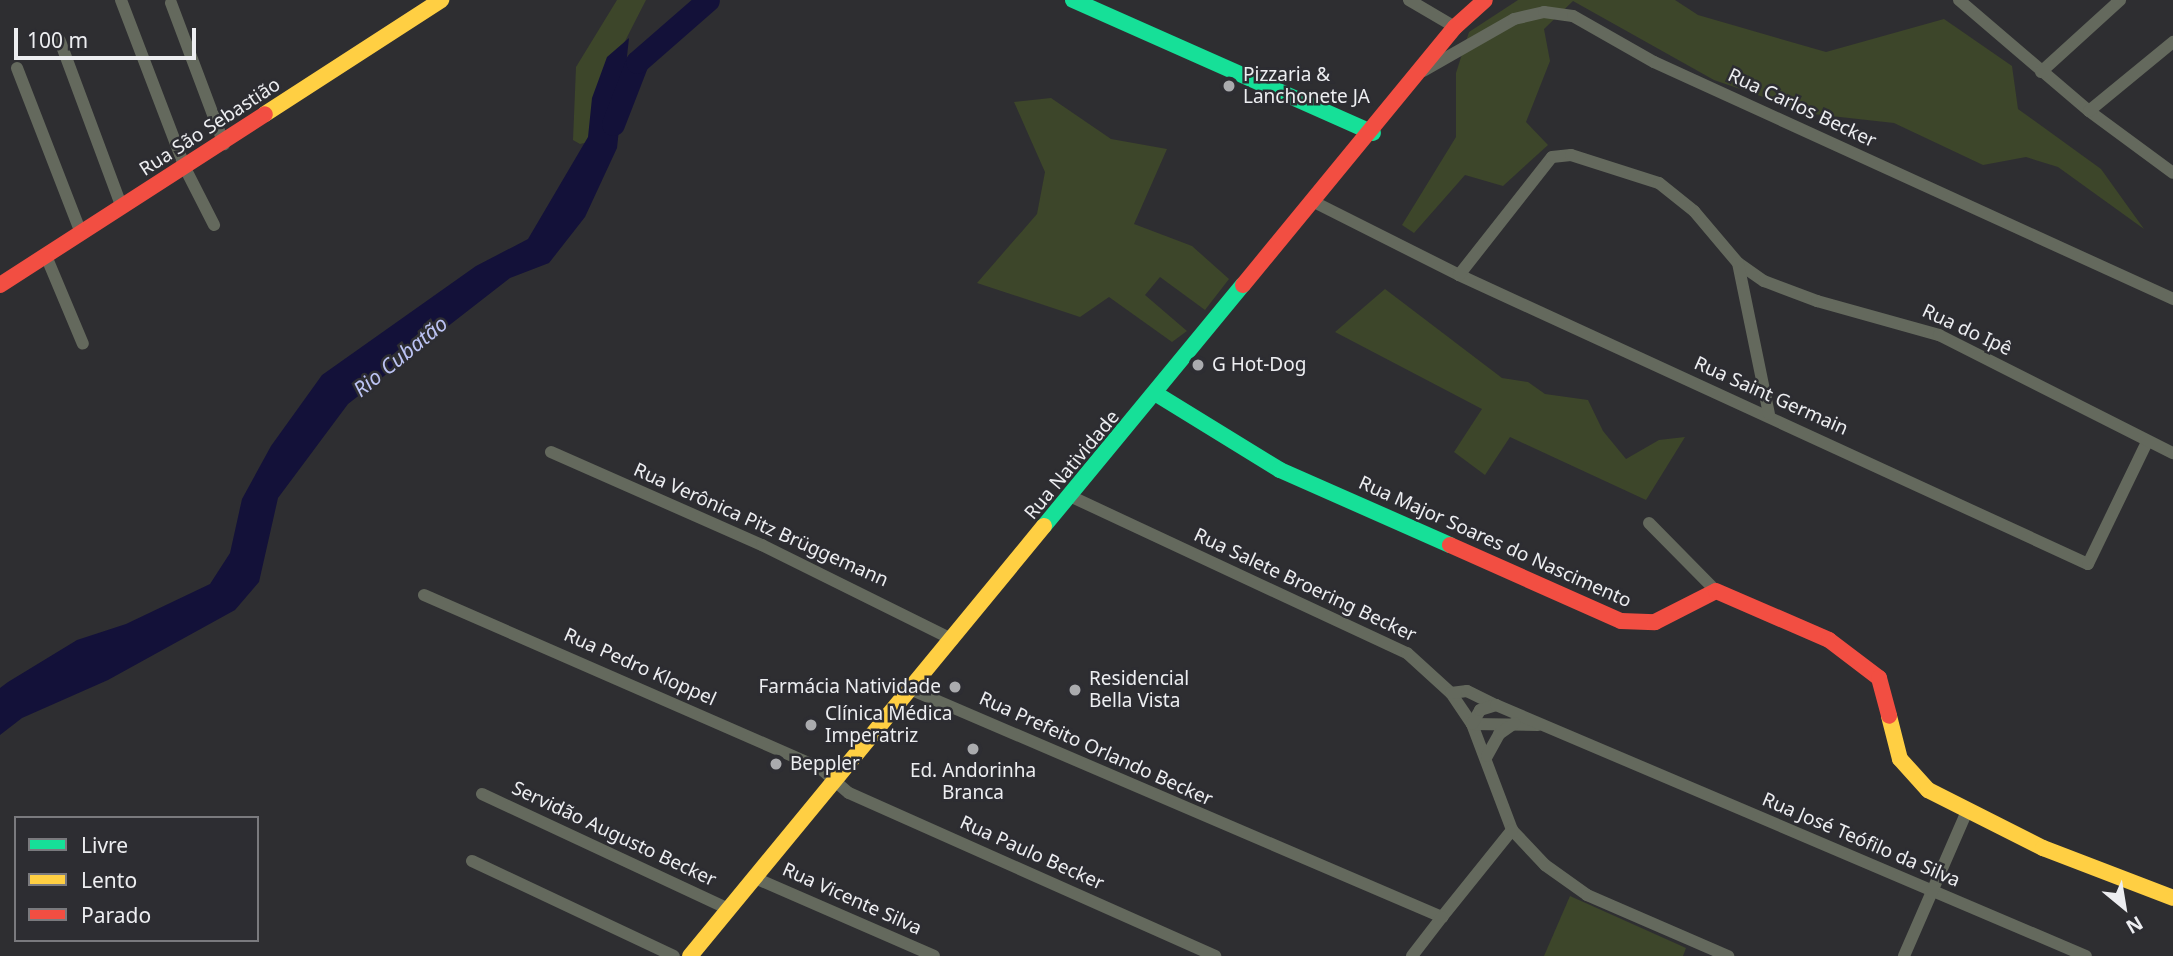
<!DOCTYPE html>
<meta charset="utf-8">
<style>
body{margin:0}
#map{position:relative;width:2173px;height:956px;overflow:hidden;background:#2e2e31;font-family:"Noto Sans",sans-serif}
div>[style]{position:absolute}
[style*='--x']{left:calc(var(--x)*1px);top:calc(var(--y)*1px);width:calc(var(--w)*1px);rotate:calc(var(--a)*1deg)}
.green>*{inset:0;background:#3d462a}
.water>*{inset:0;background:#131139}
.river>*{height:23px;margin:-11.5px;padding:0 11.5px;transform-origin:11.5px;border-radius:11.5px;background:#131139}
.street>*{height:12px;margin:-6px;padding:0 6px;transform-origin:6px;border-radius:6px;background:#64695d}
.fast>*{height:16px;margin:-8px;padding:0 8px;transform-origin:8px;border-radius:8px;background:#16e098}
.slow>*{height:16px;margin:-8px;padding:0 8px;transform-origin:8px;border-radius:8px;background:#ffcf43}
.jam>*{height:16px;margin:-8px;padding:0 8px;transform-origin:8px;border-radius:8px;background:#f24e42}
.dots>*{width:19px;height:19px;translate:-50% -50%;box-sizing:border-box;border:4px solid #2d2d32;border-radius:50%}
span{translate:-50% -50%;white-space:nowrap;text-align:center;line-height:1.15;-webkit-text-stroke:5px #2d2d32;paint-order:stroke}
.poi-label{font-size:19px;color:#edeef1}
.left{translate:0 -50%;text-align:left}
.right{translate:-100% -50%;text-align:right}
.street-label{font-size:19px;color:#edeef1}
.water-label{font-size:21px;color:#bcc3f3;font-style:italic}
.legend{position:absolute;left:14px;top:816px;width:245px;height:126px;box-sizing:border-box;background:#2d2d32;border:2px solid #7a7a7e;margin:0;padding:9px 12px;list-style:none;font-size:21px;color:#edeef1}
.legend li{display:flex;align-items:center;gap:14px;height:35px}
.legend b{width:35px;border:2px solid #7a7a7e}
.north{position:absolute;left:2089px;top:872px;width:70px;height:70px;-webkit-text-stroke:5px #2d2d32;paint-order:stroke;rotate:150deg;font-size:19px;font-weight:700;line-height:28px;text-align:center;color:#edeef1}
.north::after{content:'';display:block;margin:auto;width:24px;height:32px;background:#edeef1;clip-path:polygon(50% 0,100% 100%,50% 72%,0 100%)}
.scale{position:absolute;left:14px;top:28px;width:182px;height:32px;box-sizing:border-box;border:4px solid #edeef1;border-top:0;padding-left:9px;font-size:21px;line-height:24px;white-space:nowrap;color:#edeef1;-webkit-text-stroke:5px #2d2d32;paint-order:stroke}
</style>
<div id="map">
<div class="green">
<div style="clip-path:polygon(617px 0,646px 0,598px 94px,588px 142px,580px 144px,573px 140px,576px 67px)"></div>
<div style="clip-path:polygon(1518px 0,1675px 0,1698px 15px,1826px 52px,1944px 19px,2012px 66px,2018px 109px,2101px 169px,2144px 229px,2058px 167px,2026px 157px,1983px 165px,1894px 123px,1813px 114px,1714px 80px,1573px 1px,1544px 29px,1550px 61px,1526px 122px,1548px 145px,1503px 186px,1465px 175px,1414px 233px,1402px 225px,1456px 137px,1456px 73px,1469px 32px)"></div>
<div style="clip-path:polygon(1051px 98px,1111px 139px,1167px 149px,1134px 224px,1192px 246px,1229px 279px,1205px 310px,1160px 277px,1145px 295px,1187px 331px,1172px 342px,1109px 297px,1080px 317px,977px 283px,1037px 214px,1045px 172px,1014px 102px)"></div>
<div style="clip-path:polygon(1385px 289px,1502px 378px,1528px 382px,1545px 394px,1588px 400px,1603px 431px,1626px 459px,1659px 440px,1685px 437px,1646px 500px,1510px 437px,1485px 475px,1454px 452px,1482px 409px,1335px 332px)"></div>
<div style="clip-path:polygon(1570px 896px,1686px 948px,1683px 956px,1544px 956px)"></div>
</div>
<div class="water">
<div style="clip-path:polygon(629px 38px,617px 148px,585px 217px,549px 263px,510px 278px,348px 404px,278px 498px,259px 582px,235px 610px,108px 680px,22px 718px,0 735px,0 688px,8px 682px,77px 640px,126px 624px,210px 584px,230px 553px,242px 499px,271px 446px,322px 375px,476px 266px,528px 239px,588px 137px,592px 98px,607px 57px)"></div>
</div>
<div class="river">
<div style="--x:613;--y:124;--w:66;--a:-68.8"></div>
<div style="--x:637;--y:62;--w:94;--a:-41.1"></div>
</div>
<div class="street">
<div style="--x:121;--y:0;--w:180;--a:69.1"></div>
<div style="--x:185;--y:168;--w:64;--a:63"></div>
<div style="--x:1409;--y:0;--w:53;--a:30.4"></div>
<div style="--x:1959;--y:0;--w:171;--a:40.5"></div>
<div style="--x:2089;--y:111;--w:104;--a:36.4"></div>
<div style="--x:171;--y:3;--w:151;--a:69.4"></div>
<div style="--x:60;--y:41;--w:178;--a:69.6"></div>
<div style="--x:17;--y:68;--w:177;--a:68.8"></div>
<div style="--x:1423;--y:71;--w:105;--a:-29.7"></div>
<div style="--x:1514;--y:19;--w:31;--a:-13"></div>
<div style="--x:1544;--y:12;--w:29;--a:8"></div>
<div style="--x:1573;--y:16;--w:93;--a:29.6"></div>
<div style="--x:1654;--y:62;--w:571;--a:24.54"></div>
<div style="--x:2041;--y:72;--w:107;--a:-42.3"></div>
<div style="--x:2089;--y:111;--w:109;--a:-39.4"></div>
<div style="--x:1316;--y:203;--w:160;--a:26.7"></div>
<div style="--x:1459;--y:275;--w:692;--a:24.68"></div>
<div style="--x:2088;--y:564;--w:136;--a:-64.2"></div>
<div style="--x:46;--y:256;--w:95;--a:67.2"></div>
<div style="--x:1738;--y:263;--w:32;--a:35"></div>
<div style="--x:1764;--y:281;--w:57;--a:20.7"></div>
<div style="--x:1817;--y:301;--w:127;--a:15.6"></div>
<div style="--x:1939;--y:335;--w:262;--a:26.8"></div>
<div style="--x:1459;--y:275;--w:150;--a:-51.8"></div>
<div style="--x:1552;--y:157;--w:19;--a:-6"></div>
<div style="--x:1571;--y:155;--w:92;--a:17.7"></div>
<div style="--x:1659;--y:183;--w:45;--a:38.7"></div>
<div style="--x:1694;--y:211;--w:68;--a:49.8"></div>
<div style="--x:1738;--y:263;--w:154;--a:78.4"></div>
<div style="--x:551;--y:452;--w:231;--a:23.8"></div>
<div style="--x:762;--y:545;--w:213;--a:26.4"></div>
<div style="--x:1072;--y:497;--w:370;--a:25"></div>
<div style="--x:1407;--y:653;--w:59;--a:42.3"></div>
<div style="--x:1451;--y:693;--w:37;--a:56"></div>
<div style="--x:1472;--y:724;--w:113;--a:69.3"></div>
<div style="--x:1512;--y:830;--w:48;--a:46.7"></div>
<div style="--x:1545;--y:865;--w:52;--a:35.5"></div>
<div style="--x:1587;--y:895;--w:154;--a:23.4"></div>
<div style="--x:1649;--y:523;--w:95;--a:45.4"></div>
<div style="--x:424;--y:595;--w:432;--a:23.6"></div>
<div style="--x:820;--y:768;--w:38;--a:41"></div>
<div style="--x:849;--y:793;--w:401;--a:24"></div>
<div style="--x:912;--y:690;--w:577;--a:23.19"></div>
<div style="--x:1442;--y:917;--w:112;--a:-51.2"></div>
<div style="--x:1451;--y:693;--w:16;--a:-7"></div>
<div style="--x:1467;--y:691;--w:32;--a:26"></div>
<div style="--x:1538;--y:725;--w:66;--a:-179.1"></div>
<div style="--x:1472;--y:724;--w:16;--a:-60"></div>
<div style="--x:1480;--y:710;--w:17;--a:-17"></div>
<div style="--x:1496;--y:705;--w:641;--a:23.05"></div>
<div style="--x:1487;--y:756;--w:25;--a:-61"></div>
<div style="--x:1499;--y:734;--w:19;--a:-35"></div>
<div style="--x:482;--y:794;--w:272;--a:25"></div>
<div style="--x:472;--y:861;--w:223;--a:25.2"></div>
<div style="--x:755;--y:878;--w:195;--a:23.5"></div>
<div style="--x:1412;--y:956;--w:49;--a:-52.4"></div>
<div style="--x:1904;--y:956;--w:158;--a:-66.5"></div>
</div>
<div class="fast">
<div style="--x:1073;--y:0;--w:328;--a:23.9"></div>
<div style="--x:1158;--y:395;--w:143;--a:31.6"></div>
<div style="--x:1280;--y:470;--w:186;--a:23.8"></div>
<div style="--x:1044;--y:526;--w:313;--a:-50.5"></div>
</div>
<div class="slow">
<div style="--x:265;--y:114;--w:210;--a:-32.9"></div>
<div style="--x:1889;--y:716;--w:44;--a:75.7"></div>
<div style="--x:1900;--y:759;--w:42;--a:47.9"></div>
<div style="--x:1928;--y:790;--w:129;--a:26.8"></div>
<div style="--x:2043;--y:848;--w:139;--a:21"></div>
<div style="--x:690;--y:956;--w:557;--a:-50.54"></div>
</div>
<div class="jam">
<div style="--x:0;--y:285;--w:315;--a:-32.8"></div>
<div style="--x:1243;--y:285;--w:334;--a:-50.6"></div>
<div style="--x:1455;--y:27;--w:40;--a:-42"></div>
<div style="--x:1450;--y:545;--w:187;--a:24"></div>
<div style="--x:1621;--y:621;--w:34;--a:2"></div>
<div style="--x:1655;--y:622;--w:68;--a:-26.9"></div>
<div style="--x:1716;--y:591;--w:123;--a:23.4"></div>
<div style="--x:1829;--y:640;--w:63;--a:37.2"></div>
<div style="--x:1879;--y:678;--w:39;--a:75"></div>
</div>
<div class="dots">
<div style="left:1229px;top:86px;background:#aaabae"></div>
<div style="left:1198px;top:365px;background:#aaabae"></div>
<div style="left:955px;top:687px;background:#aaabae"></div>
<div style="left:1075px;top:690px;background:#aaabae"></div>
<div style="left:811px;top:725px;background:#aaabae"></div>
<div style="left:973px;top:749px;background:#aaabae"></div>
<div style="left:776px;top:764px;background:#aaabae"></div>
</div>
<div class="poi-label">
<span class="left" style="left:1243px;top:86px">Pizzaria &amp;<br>Lanchonete JA</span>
<span class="left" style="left:1212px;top:365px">G Hot-Dog</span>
<span class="left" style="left:1089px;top:690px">Residencial<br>Bella Vista</span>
<span class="right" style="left:941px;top:687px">Farmácia Natividade</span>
<span class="left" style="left:825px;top:725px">Clínica Médica<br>Imperatriz</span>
<span class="left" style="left:790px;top:764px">Beppler</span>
<span style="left:973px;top:782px">Ed. Andorinha<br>Branca</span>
</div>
<div class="street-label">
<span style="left:1802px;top:108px;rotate:25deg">Rua Carlos Becker</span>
<span style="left:210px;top:127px;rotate:-33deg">Rua São Sebastião</span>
<span style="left:1967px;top:330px;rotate:25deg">Rua do Ipê</span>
<span style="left:1771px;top:396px;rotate:24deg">Rua Saint Germain</span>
<span style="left:1072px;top:465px;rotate:-50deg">Rua Natividade</span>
<span style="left:761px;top:525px;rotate:24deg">Rua Verônica Pitz Brüggemann</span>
<span style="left:1495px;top:542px;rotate:24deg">Rua Major Soares do Nascimento</span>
<span style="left:1305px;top:585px;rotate:25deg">Rua Salete Broering Becker</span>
<span style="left:640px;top:667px;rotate:24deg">Rua Pedro Kloppel</span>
<span style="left:1096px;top:749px;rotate:24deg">Rua Prefeito Orlando Becker</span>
<span style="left:614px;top:834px;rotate:25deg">Servidão Augusto Becker</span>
<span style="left:1861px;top:840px;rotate:23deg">Rua José Teófilo da Silva</span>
<span style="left:1032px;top:853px;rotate:24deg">Rua Paulo Becker</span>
<span style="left:852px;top:899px;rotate:24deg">Rua Vicente Silva</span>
</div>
<div class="water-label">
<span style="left:400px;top:356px;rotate:-39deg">Rio Cubatão</span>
</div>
<ul class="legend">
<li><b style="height:9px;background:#16e098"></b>Livre</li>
<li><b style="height:9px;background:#ffcf43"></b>Lento</li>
<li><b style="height:9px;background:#f24e42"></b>Parado</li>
</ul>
<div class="north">N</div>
<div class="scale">100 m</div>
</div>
